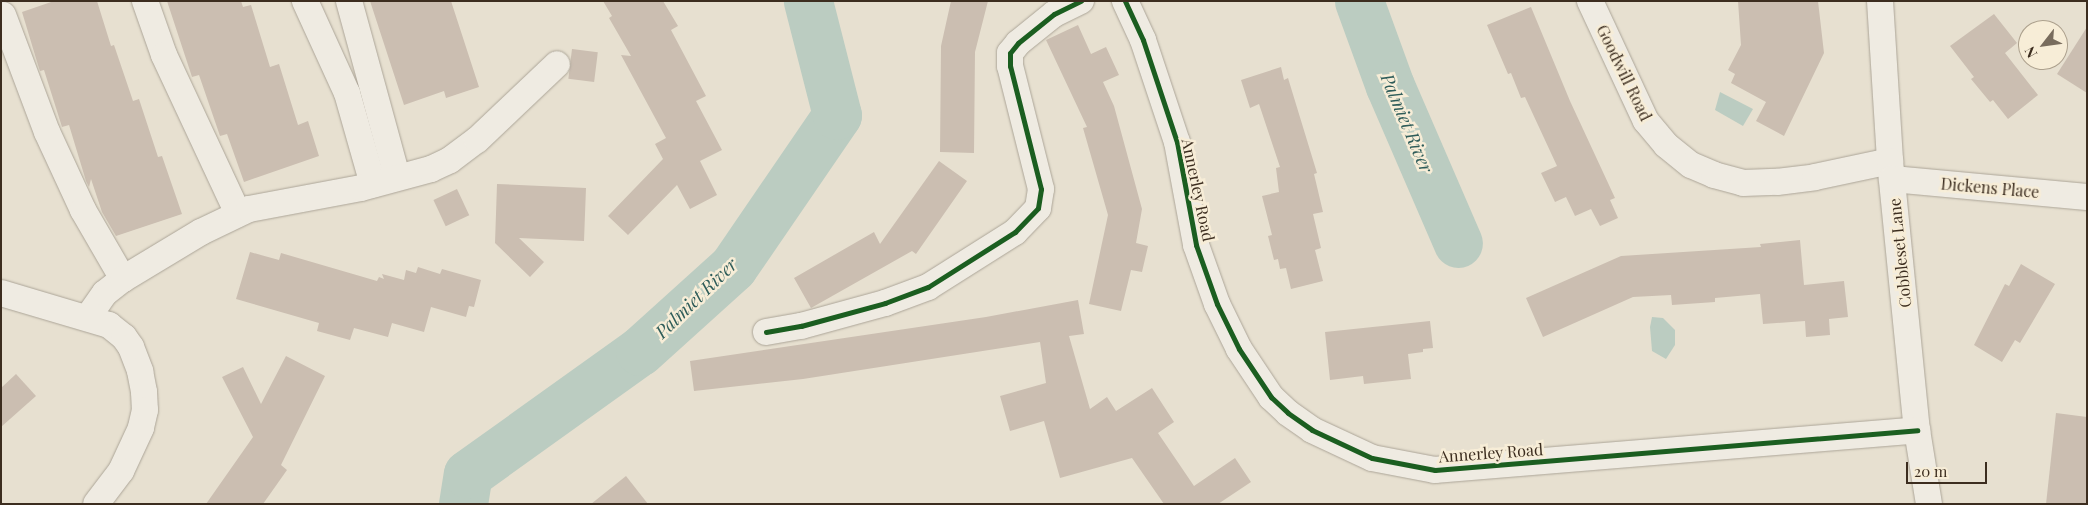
<!DOCTYPE html>
<style>
body{margin:0}
#map{position:relative;width:2088px;height:505px;overflow:hidden;background:#e7e0d0;font-family:"Playfair Display",serif}
div>[style]{position:absolute}
[style*='--x']{left:calc(var(--x)*1px);top:calc(var(--y)*1px);width:calc(var(--w)*1px);rotate:calc(var(--a)*1deg)}
.water>*{inset:0;background:#bbccc1}
.river>*{height:49px;margin:-24.5px;padding:0 24.5px;transform-origin:24.5px;border-radius:24.5px;background:#bbccc1}
.building>*{inset:0;background:#cbbeb1;transform-origin:0 0}
.roads{filter:drop-shadow(0 0 1px #aca598) drop-shadow(0 0 1px #aca598)}
.minor>*{height:26px;margin:-13px;padding:0 13px;transform-origin:13px;border-radius:13px;background:#efebe2}
.cycleway>*{height:5px;margin:-2.5px;padding:0 2.5px;transform-origin:2.5px;border-radius:2.5px;background:#1b5e20}
span{translate:-50% -50%;white-space:nowrap;text-align:center;line-height:1.15;-webkit-text-stroke:5px #f7edd7;paint-order:stroke}
.street-label{font-size:16px;color:#3c2d1f}
.water-label{font-size:18px;color:#2e5c59;font-style:italic}
.frame{position:absolute;inset:0;border:2px solid #3c2d1f;pointer-events:none}
.north{position:absolute;left:2018px;top:20px;width:50px;height:50px;box-sizing:border-box;background:#f7edd7;border:1px solid #aca08d;border-radius:50%;rotate:240deg;font-size:14px;font-weight:700;line-height:20px;text-align:center;color:#3c2d1f}
.north::after{content:'';display:block;margin:auto;width:18px;height:22px;background:#786c5d;clip-path:polygon(50% 0,100% 100%,50% 72%,0 100%)}
.scale{position:absolute;left:1906px;top:462px;width:81px;height:22px;box-sizing:border-box;border:2px solid #3c2d1f;border-top:0;padding-left:6px;font-size:15px;line-height:18px;white-space:nowrap;color:#3c2d1f;-webkit-text-stroke:4px #f7edd7;paint-order:stroke}
</style>
<div id="map">
<div class="water">
<div style="clip-path:polygon(1720px 92px,1753px 109px,1743px 126px,1715px 110px)"></div>
<div style="clip-path:polygon(1652px 317px,1663px 318px,1675px 330px,1675px 345px,1666px 359px,1652px 351px,1650px 327px)"></div>
</div>
<div class="river">
<div style="--x:1359;--y:1;--w:90;--a:70"></div>
<div style="--x:1390;--y:86;--w:171;--a:66.6"></div>
<div style="--x:463;--y:504;--w:30;--a:-81"></div>
<div style="--x:468;--y:474;--w:211;--a:-35.6"></div>
<div style="--x:640;--y:351;--w:125;--a:-42.1"></div>
<div style="--x:733;--y:267;--w:184;--a:-55.6"></div>
<div style="--x:837;--y:115;--w:118;--a:-104.3"></div>
</div>
<div class="building">
<div style="clip-path:polygon(54px 1px,97px 1px,111px 46px,114px 45px,133px 101px,139px 99px,158px 157px,162px 156px,182px 214px,116px 236px,102px 212px,91px 179px,89px 187px,86px 181px,69px 125px,62px 127px,44px 70px,40px 71px,38px 65px,22px 12px)"></div>
<div style="clip-path:polygon(167px 1px,241px 1px,243px 7px,251px 5px,270px 67px,279px 64px,298px 125px,308px 121px,319px 156px,244px 182px,227px 134px,220px 136px,199px 75px,192px 77px)"></div>
<div style="clip-path:polygon(370px 1px,451px 1px,479px 87px,446px 98px,444px 91px,404px 105px)"></div>
<div style="clip-path:polygon(603px 1px,663px 1px,678px 26px,671px 30px,706px 96px,696px 101px,722px 150px,700px 161px,717px 195px,690px 209px,677px 185px,628px 235px,608px 216px,663px 159px,655px 144px,666px 138px,621px 55px,631px 56px,609px 18px,612px 16px)"></div>
<div style="clip-path:polygon(951px 1px,988px 1px,975px 52px,974px 153px,940px 152px,941px 46px)"></div>
<div style="clip-path:polygon(1738px 1px,1818px 1px,1824px 53px,1784px 136px,1756px 121px,1766px 102px,1731px 83px,1735px 74px,1728px 70px,1741px 45px)"></div>
<div style="clip-path:polygon(1531px 7px,1570px 101px,1615px 198px,1610px 200px,1618px 218px,1600px 226px,1591px 209px,1575px 216px,1566px 197px,1555px 202px,1541px 173px,1557px 166px,1525px 97px,1521px 98px,1511px 73px,1508px 74px,1487px 25px)"></div>
<div style="clip-path:polygon(1994px 14px,2017px 43px,2005px 53px,2038px 95px,2008px 119px,1993px 100px,1990px 102px,1971px 79px,1974px 77px,1950px 46px)"></div>
<div style="clip-path:polygon(1078px 25px,1091px 54px,1106px 47px,1119px 75px,1103px 82px,1114px 106px,1142px 209px,1136px 243px,1148px 246px,1142px 272px,1131px 270px,1121px 311px,1089px 304px,1108px 215px,1083px 128px,1087px 127px,1046px 40px)"></div>
<div style="clip-path:polygon(2087px 27px,2087px 93px,2057px 74px)"></div>
<div style="left:572px;top:49px;width:26px;height:30px;rotate:7deg"></div>
<div style="clip-path:polygon(1281px 67px,1284px 80px,1288px 78px,1317px 173px,1314px 174px,1323px 212px,1313px 214px,1321px 248px,1315px 250px,1323px 281px,1291px 289px,1286px 268px,1280px 269px,1278px 259px,1274px 260px,1268px 236px,1272px 235px,1262px 196px,1279px 192px,1276px 168px,1280px 167px,1259px 104px,1250px 108px,1241px 80px)"></div>
<div style="clip-path:polygon(939px 161px,967px 181px,916px 254px,912px 251px,811px 308px,794px 278px,874px 232px,880px 244px)"></div>
<div style="clip-path:polygon(497px 184px,586px 188px,584px 241px,519px 238px,544px 262px,530px 277px,495px 243px)"></div>
<div style="left:457px;top:189px;width:29px;height:26px;rotate:65deg"></div>
<div style="clip-path:polygon(1800px 240px,1804px 285px,1844px 281px,1848px 317px,1829px 319px,1830px 335px,1806px 337px,1805px 321px,1763px 324px,1760px 294px,1715px 298px,1715px 302px,1672px 305px,1671px 295px,1633px 297px,1543px 337px,1526px 298px,1621px 256px,1761px 247px,1760px 244px)"></div>
<div style="clip-path:polygon(250px 252px,279px 260px,281px 253px,377px 281px,379px 277px,384px 279px,382px 274px,404px 280px,406px 270px,416px 273px,418px 267px,440px 274px,442px 269px,481px 280px,474px 307px,469px 306px,466px 317px,431px 307px,424px 332px,392px 323px,388px 337px,354px 328px,350px 340px,317px 331px,319px 323px,236px 299px)"></div>
<div style="clip-path:polygon(2021px 264px,2055px 284px,2020px 343px,2015px 340px,2002px 362px,1974px 345px,2005px 284px,2009px 286px)"></div>
<div style="clip-path:polygon(1078px 300px,1084px 334px,1069px 336px,1090px 409px,1107px 397px,1116px 411px,1152px 388px,1174px 422px,1158px 433px,1194px 486px,1235px 458px,1251px 482px,1218px 504px,1164px 504px,1132px 458px,1060px 478px,1044px 421px,1010px 431px,1000px 396px,1046px 383px,1040px 342px,803px 379px,694px 391px,690px 361px,986px 317px)"></div>
<div style="clip-path:polygon(1430px 321px,1433px 348px,1423px 349px,1423px 352px,1408px 354px,1411px 379px,1364px 384px,1363px 376px,1330px 380px,1325px 332px)"></div>
<div style="clip-path:polygon(286px 356px,325px 376px,281px 465px,287px 470px,263px 504px,206px 504px,253px 437px,222px 377px,243px 367px,261px 404px)"></div>
<div style="clip-path:polygon(16px 374px,36px 396px,1px 427px,1px 388px)"></div>
<div style="clip-path:polygon(2056px 413px,2087px 417px,2087px 504px,2046px 504px)"></div>
<div style="clip-path:polygon(626px 476px,648px 504px,591px 504px)"></div>
</div>
<div class="roads">
<div class="minor">
<div style="--x:145;--y:1;--w:57;--a:70.6"></div>
<div style="--x:164;--y:55;--w:175;--a:65"></div>
<div style="--x:305;--y:1;--w:101;--a:65.5"></div>
<div style="--x:347;--y:93;--w:95;--a:74.1"></div>
<div style="--x:349;--y:1;--w:182;--a:74.7"></div>
<div style="--x:1125;--y:1;--w:43;--a:65.2"></div>
<div style="--x:1143;--y:40;--w:108;--a:71.6"></div>
<div style="--x:1177;--y:142;--w:105;--a:79.5"></div>
<div style="--x:1196;--y:245;--w:63;--a:70.4"></div>
<div style="--x:1217;--y:304;--w:50;--a:63.9"></div>
<div style="--x:1239;--y:349;--w:58;--a:56.3"></div>
<div style="--x:1271;--y:397;--w:23;--a:43"></div>
<div style="--x:1288;--y:413;--w:29;--a:35"></div>
<div style="--x:1312;--y:430;--w:66;--a:25"></div>
<div style="--x:1372;--y:458;--w:64;--a:10.8"></div>
<div style="--x:1435;--y:470;--w:484;--a:-4.7"></div>
<div style="--x:1590;--y:1;--w:132;--a:65"></div>
<div style="--x:1646;--y:121;--w:31;--a:50"></div>
<div style="--x:1666;--y:145;--w:32;--a:39"></div>
<div style="--x:1691;--y:165;--w:25;--a:23"></div>
<div style="--x:1714;--y:175;--w:30;--a:15"></div>
<div style="--x:1743;--y:183;--w:34;--a:-2"></div>
<div style="--x:1777;--y:182;--w:38;--a:-7"></div>
<div style="--x:1815;--y:177;--w:77;--a:-12"></div>
<div style="--x:1880;--y:1;--w:160;--a:86.4"></div>
<div style="--x:1890;--y:161;--w:270;--a:84.3"></div>
<div style="--x:1917;--y:430;--w:75;--a:80.8"></div>
<div style="--x:3;--y:15;--w:125;--a:69.4"></div>
<div style="--x:47;--y:132;--w:86;--a:65.2"></div>
<div style="--x:83;--y:210;--w:80;--a:59.9"></div>
<div style="--x:1892;--y:179;--w:196;--a:5.3"></div>
<div style="--x:1;--y:293;--w:113;--a:16.5"></div>
<div style="--x:109;--y:325;--w:19;--a:39"></div>
<div style="--x:124;--y:337;--w:12;--a:55"></div>
<div style="--x:131;--y:347;--w:26;--a:69"></div>
<div style="--x:140;--y:371;--w:21;--a:79"></div>
<div style="--x:144;--y:392;--w:18;--a:87"></div>
<div style="--x:145;--y:410;--w:18;--a:103"></div>
<div style="--x:141;--y:428;--w:47;--a:114.9"></div>
<div style="--x:121;--y:471;--w:41;--a:127.1"></div>
<div style="--x:88;--y:317;--w:29;--a:-55"></div>
<div style="--x:105;--y:293;--w:23;--a:-38"></div>
<div style="--x:123;--y:279;--w:91;--a:-31.1"></div>
<div style="--x:201;--y:232;--w:53;--a:-25.6"></div>
<div style="--x:249;--y:209;--w:114;--a:-10.6"></div>
<div style="--x:361;--y:188;--w:73;--a:-15.2"></div>
<div style="--x:431;--y:169;--w:21;--a:-25"></div>
<div style="--x:450;--y:160;--w:34;--a:-37"></div>
<div style="--x:477;--y:140;--w:110;--a:-43.5"></div>
<div style="--x:766;--y:332;--w:36;--a:-10"></div>
<div style="--x:801;--y:326;--w:87;--a:-15.3"></div>
<div style="--x:885;--y:303;--w:46;--a:-20.4"></div>
<div style="--x:928;--y:287;--w:103;--a:-32.3"></div>
<div style="--x:1015;--y:232;--w:33;--a:-46"></div>
<div style="--x:1038;--y:208;--w:19;--a:-81"></div>
<div style="--x:1041;--y:189;--w:127;--a:-104.1"></div>
<div style="--x:1010;--y:66;--w:13;--a:-90"></div>
<div style="--x:1010;--y:53;--w:13;--a:-51"></div>
<div style="--x:1018;--y:43;--w:46;--a:-38.9"></div>
<div style="--x:1054;--y:14;--w:30;--a:-26"></div>
</div>
</div>
<div class="cycleway">
<div style="--x:1125;--y:1;--w:43;--a:65.2"></div>
<div style="--x:1143;--y:40;--w:108;--a:71.6"></div>
<div style="--x:1177;--y:142;--w:105;--a:79.5"></div>
<div style="--x:1196;--y:245;--w:63;--a:70.4"></div>
<div style="--x:1217;--y:304;--w:50;--a:63.9"></div>
<div style="--x:1239;--y:349;--w:58;--a:56.3"></div>
<div style="--x:1271;--y:397;--w:23;--a:43"></div>
<div style="--x:1288;--y:413;--w:29;--a:35"></div>
<div style="--x:1312;--y:430;--w:66;--a:25"></div>
<div style="--x:1372;--y:458;--w:64;--a:10.8"></div>
<div style="--x:1435;--y:470;--w:484;--a:-4.7"></div>
<div style="--x:766;--y:332;--w:36;--a:-10"></div>
<div style="--x:801;--y:326;--w:87;--a:-15.3"></div>
<div style="--x:885;--y:303;--w:46;--a:-20.4"></div>
<div style="--x:928;--y:287;--w:103;--a:-32.3"></div>
<div style="--x:1015;--y:232;--w:33;--a:-46"></div>
<div style="--x:1038;--y:208;--w:19;--a:-81"></div>
<div style="--x:1041;--y:189;--w:127;--a:-104.1"></div>
<div style="--x:1010;--y:66;--w:13;--a:-90"></div>
<div style="--x:1010;--y:53;--w:13;--a:-51"></div>
<div style="--x:1018;--y:43;--w:46;--a:-38.9"></div>
<div style="--x:1054;--y:14;--w:30;--a:-26"></div>
</div>
<div class="street-label">
<span style="left:1624px;top:73px;rotate:64deg">Goodwill Road</span>
<span style="left:1990px;top:188px;rotate:5deg">Dickens Place</span>
<span style="left:1198px;top:190px;rotate:78deg">Annerley Road</span>
<span style="left:1900px;top:253px;rotate:-96deg">Cobbleset Lane</span>
<span style="left:1491px;top:453px;rotate:-4deg">Annerley Road</span>
</div>
<div class="water-label">
<span style="left:1407px;top:123px;rotate:67deg">Palmiet River</span>
<span style="left:696px;top:298px;rotate:-44deg">Palmiet River</span>
</div>
<div class="frame"></div>
<div class="north">N</div>
<div class="scale">20 m</div>
</div>
